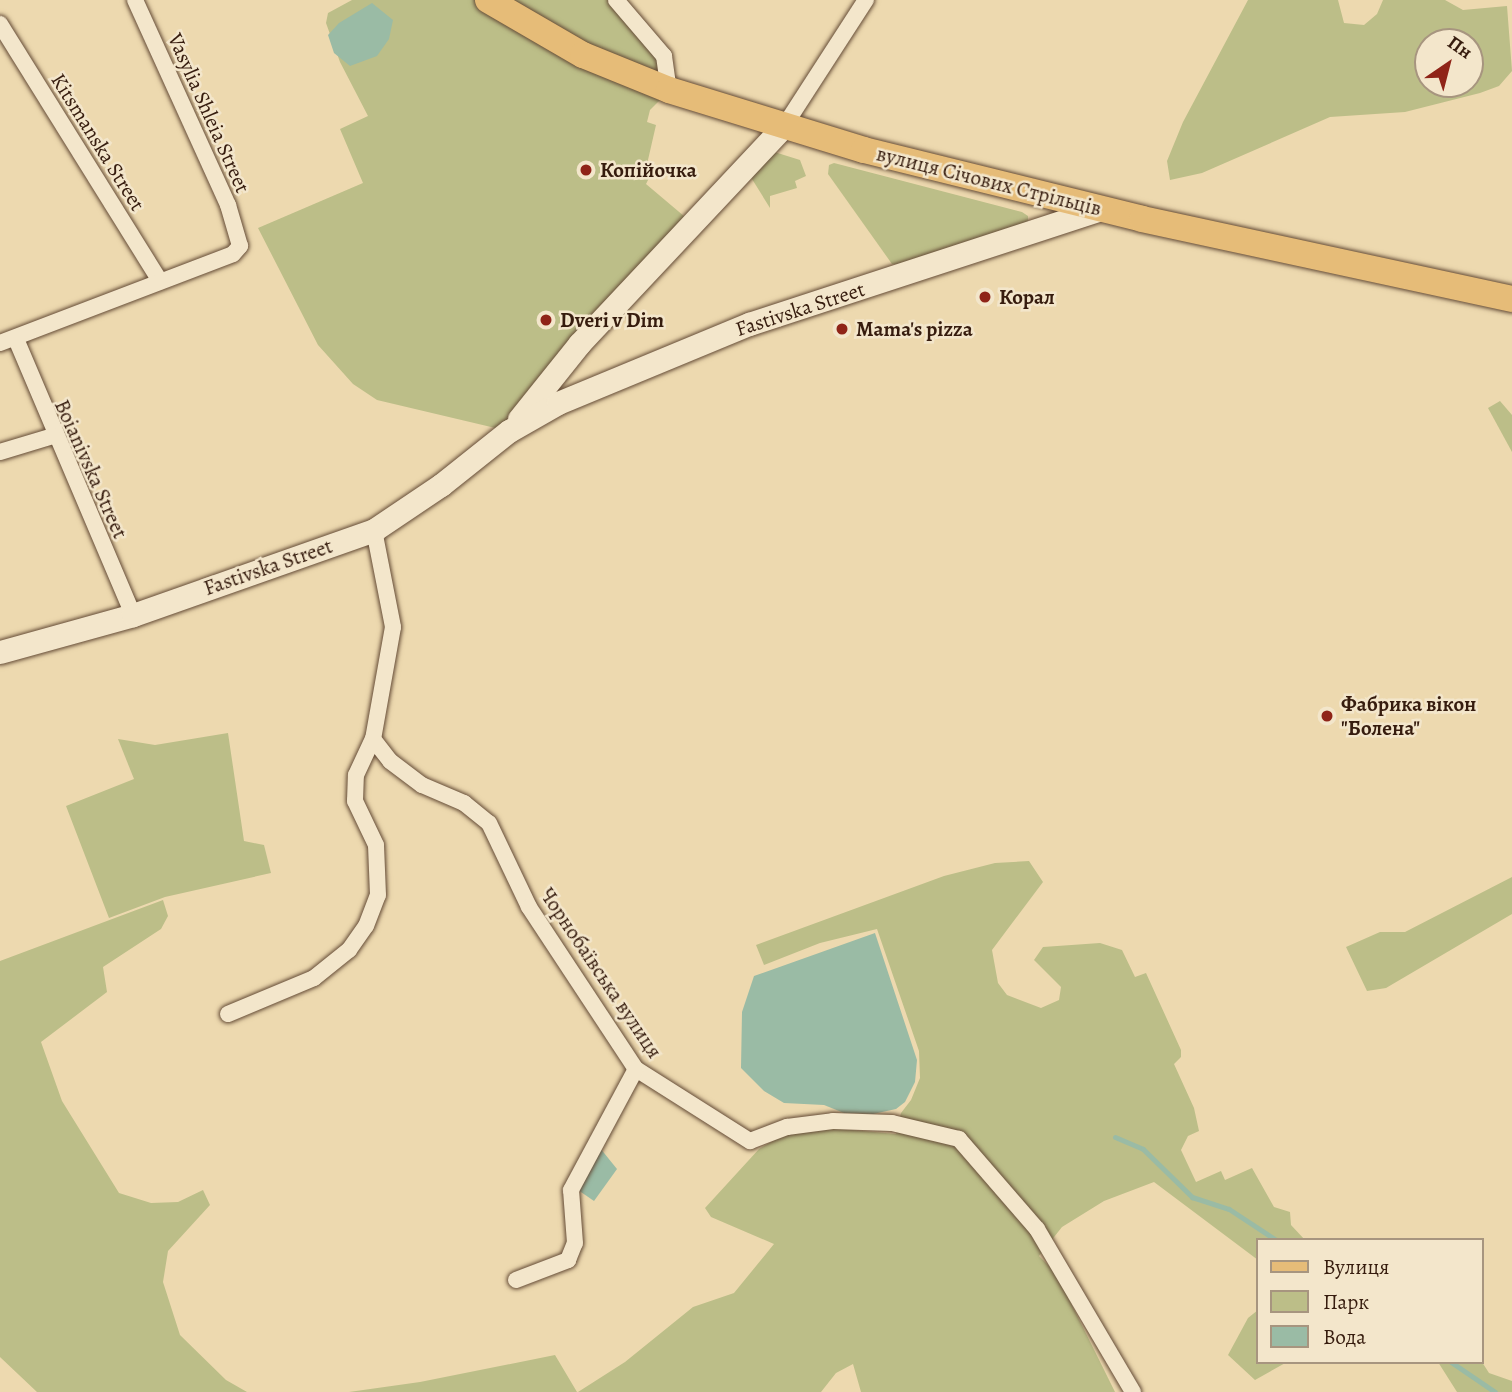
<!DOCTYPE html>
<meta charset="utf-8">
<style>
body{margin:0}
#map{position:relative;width:1512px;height:1392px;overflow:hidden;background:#edd9af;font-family:Alegreya,serif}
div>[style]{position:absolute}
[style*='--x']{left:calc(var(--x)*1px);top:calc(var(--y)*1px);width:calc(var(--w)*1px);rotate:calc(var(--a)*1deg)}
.green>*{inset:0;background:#bcbe88}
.water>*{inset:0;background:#9abba5}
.stream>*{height:5px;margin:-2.5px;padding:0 2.5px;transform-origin:2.5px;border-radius:2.5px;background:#9abba5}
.roads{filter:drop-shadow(0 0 2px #644b36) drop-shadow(0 0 2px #644b36)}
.street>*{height:16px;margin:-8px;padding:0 8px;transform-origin:8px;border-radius:8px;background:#f3e6cb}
.secondary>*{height:23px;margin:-11.5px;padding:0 11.5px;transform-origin:11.5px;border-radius:11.5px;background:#f3e6cb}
.primary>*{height:26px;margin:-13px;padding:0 13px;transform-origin:13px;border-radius:13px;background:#e6bc78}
.dots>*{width:19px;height:19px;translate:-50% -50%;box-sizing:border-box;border:4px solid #f3e6cb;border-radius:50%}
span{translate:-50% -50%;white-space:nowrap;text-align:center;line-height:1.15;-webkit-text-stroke:5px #f3e6cb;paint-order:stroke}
.street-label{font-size:21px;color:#361c0e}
.poi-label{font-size:21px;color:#361c0e;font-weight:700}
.left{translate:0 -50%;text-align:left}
.legend{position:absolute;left:1256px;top:1238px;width:228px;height:126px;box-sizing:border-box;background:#f3e6cb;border:2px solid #a7957f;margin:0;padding:9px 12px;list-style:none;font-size:21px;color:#361c0e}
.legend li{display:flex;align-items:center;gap:14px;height:35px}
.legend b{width:35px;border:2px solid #a7957f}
.north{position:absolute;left:1414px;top:28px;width:70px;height:70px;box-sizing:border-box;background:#f3e6cb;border:2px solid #a7957f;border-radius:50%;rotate:35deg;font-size:19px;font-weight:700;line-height:28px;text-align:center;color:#361c0e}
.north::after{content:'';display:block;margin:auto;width:24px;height:32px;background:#8f2418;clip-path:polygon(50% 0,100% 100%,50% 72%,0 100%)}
</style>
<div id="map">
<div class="green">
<div style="clip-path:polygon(352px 0,614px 0,651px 40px,669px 91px,650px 110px,647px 122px,656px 125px,645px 173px,649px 178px,646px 184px,691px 222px,508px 431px,377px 400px,353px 384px,318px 345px,258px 228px,363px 183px,340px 129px,368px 116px,340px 62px,326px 23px,328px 13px)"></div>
<div style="clip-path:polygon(evenodd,1248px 0,1338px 0,1344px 23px,1364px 25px,1377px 14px,1383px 0,1445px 0,1463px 10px,1507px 6px,1512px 71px,1499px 86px,1480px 93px,1405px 112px,1330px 117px,1202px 173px,1170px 180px,1167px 161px,1183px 122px,1248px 0,1428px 42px,1470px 42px,1470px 84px,1428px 84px,1428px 42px)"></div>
<div style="clip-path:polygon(768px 150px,800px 160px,806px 176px,795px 181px,797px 188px,770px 196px,770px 208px,747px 171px)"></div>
<div style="clip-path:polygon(834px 163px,1022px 212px,1028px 216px,1028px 223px,904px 265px,892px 264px,828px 174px,829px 165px)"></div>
<div style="clip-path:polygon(1500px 401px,1512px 415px,1512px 452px,1488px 408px)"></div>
<div style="clip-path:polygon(228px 733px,244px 841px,264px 845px,271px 873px,165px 897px,109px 918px,66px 806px,134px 779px,118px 739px,155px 745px)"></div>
<div style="clip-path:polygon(1029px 861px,1043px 882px,992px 950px,998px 983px,1007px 995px,1041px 1008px,1059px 1000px,1061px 987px,1034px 960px,1043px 947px,1100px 943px,1122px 950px,1135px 977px,1146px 973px,1181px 1050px,1181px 1057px,1174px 1064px,1194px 1108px,1199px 1131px,1188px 1136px,1181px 1150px,1196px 1182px,1221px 1171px,1225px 1180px,1252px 1168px,1274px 1207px,1290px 1212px,1291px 1225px,1305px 1240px,1258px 1240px,1258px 1260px,1154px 1182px,1104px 1201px,1062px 1227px,1039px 1256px,1056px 1273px,1115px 1392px,861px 1392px,853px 1364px,836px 1373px,821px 1392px,578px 1392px,625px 1362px,693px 1307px,734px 1293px,774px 1244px,711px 1217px,705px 1208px,759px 1149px,786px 1133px,830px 1128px,896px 1134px,901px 1113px,911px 1100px,920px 1078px,919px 1051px,877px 929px,820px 943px,764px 965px,756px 945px,944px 876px,995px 863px)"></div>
<div style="clip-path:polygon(1512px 877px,1512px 914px,1386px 988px,1367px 991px,1346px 947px,1380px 932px,1405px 932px)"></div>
<div style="clip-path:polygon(163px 900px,168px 916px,161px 929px,103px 967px,107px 992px,41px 1042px,62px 1101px,119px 1193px,151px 1203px,178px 1202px,203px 1190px,210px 1205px,168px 1251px,163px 1282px,180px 1335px,226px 1380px,247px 1392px,37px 1392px,0 1357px,0 961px)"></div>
<div style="clip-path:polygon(1258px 1310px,1258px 1362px,1287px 1362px,1255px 1380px,1228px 1355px,1248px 1318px)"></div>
<div style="clip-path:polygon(555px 1355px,577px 1392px,349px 1392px,420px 1382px)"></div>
<div style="clip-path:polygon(1438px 1362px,1482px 1362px,1489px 1373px,1512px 1381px,1512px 1392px,1457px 1392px)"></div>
</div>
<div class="water">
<div style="clip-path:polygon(372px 3px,393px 20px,389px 39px,377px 56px,350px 66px,334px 53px,328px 35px,339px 23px)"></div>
<div style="clip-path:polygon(875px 933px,917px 1060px,915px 1082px,905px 1102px,896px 1109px,873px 1114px,844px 1113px,824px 1105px,784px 1103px,764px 1091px,741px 1068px,742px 1012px,754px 976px)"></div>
<div style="clip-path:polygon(600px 1148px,617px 1169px,594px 1201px,578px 1190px)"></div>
</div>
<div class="stream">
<div style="--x:1115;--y:1137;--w:30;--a:23"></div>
<div style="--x:1143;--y:1149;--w:69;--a:44.4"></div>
<div style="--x:1192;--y:1197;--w:39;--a:18"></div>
<div style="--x:1229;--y:1209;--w:56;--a:33.4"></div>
<div style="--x:1451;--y:1362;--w:53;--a:34.3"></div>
</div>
<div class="roads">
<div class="street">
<div style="--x:616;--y:0;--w:74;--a:49.4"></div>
<div style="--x:664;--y:56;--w:34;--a:82"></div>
<div style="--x:0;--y:24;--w:303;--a:58.1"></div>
<div style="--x:785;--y:125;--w:149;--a:-57.1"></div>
<div style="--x:16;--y:339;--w:300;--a:67"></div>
<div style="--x:0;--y:343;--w:249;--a:-20.9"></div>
<div style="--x:233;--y:254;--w:11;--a:-49"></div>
<div style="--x:240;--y:246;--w:43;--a:-106.3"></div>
<div style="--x:228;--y:205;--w:225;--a:-114.4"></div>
<div style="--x:0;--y:452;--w:55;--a:-16.8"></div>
<div style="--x:374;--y:530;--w:99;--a:78.9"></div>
<div style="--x:393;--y:627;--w:114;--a:100.1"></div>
<div style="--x:373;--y:739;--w:28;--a:52"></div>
<div style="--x:390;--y:761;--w:40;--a:37"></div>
<div style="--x:422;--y:785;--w:46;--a:23.2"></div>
<div style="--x:464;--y:803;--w:32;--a:39"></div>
<div style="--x:489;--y:823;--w:93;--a:64.5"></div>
<div style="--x:529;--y:907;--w:194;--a:56.6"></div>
<div style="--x:636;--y:1069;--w:135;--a:32.3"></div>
<div style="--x:750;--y:1141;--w:40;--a:-21"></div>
<div style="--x:787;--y:1127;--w:46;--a:-7.4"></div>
<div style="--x:833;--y:1121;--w:59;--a:1.9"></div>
<div style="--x:892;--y:1123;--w:69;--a:13.4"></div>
<div style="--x:959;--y:1139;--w:119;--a:49.1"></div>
<div style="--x:1037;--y:1229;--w:189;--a:59.5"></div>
<div style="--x:228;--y:1014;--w:93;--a:-22.7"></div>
<div style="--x:314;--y:978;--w:45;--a:-38.7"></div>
<div style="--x:349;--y:950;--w:29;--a:-55"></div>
<div style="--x:366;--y:926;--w:33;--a:-69"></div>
<div style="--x:378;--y:895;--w:50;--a:-92.3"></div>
<div style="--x:376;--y:845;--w:49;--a:-115.5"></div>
<div style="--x:355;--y:801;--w:26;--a:-88"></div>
<div style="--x:356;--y:775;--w:40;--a:-65"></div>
<div style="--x:516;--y:1280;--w:56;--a:-21"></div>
<div style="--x:568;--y:1260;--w:18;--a:-68"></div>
<div style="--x:575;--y:1243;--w:53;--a:-94.3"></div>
<div style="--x:571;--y:1190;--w:137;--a:-61.8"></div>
</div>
<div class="secondary">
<div style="--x:519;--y:419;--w:96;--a:-51.3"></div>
<div style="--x:579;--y:344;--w:301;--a:-46.8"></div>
<div style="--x:0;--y:652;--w:138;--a:-15.5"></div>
<div style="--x:133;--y:615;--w:256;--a:-19.4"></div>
<div style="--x:374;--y:530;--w:81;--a:-33.9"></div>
<div style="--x:441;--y:485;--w:87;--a:-38.5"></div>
<div style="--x:509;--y:431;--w:56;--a:-29.7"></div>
<div style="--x:558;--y:403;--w:207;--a:-22.5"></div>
<div style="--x:749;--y:324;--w:370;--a:-18.1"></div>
</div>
<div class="primary">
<div style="--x:488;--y:0;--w:110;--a:30.1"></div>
<div style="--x:583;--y:55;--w:93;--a:22.1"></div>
<div style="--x:669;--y:90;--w:204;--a:17.1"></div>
<div style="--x:864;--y:150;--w:286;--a:13.9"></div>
<div style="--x:1142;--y:219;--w:379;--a:12.2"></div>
</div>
</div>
<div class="dots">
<div style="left:586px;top:170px;background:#8f2418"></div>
<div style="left:985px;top:297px;background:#8f2418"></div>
<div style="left:546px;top:320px;background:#8f2418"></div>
<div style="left:842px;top:329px;background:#8f2418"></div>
<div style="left:1327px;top:716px;background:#8f2418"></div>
</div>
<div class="street-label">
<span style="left:209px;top:113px;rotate:66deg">Vasylia Shleia Street</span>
<span style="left:98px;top:142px;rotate:58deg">Kitsmanska Street</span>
<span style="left:989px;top:181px;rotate:14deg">вулиця Січових Стрільців</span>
<span style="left:800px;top:309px;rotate:-18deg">Fastivska Street</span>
<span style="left:91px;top:469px;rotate:66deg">Boianivska Street</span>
<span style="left:268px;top:567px;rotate:-19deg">Fastivska Street</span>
<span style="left:601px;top:973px;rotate:56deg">Чорнобаївська вулиця</span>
</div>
<div class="poi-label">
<span class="left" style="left:600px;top:170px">Копійочка</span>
<span class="left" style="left:999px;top:297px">Корал</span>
<span class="left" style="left:560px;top:320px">Dveri v Dim</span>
<span class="left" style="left:856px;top:329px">Mama's pizza</span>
<span class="left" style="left:1341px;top:716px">Фабрика вікон<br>"Болена"</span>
</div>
<ul class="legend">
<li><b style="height:9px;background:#e6bc78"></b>Вулиця</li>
<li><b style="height:19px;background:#bcbe88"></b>Парк</li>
<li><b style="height:19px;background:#9abba5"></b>Вода</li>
</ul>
<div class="north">Пн</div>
</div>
